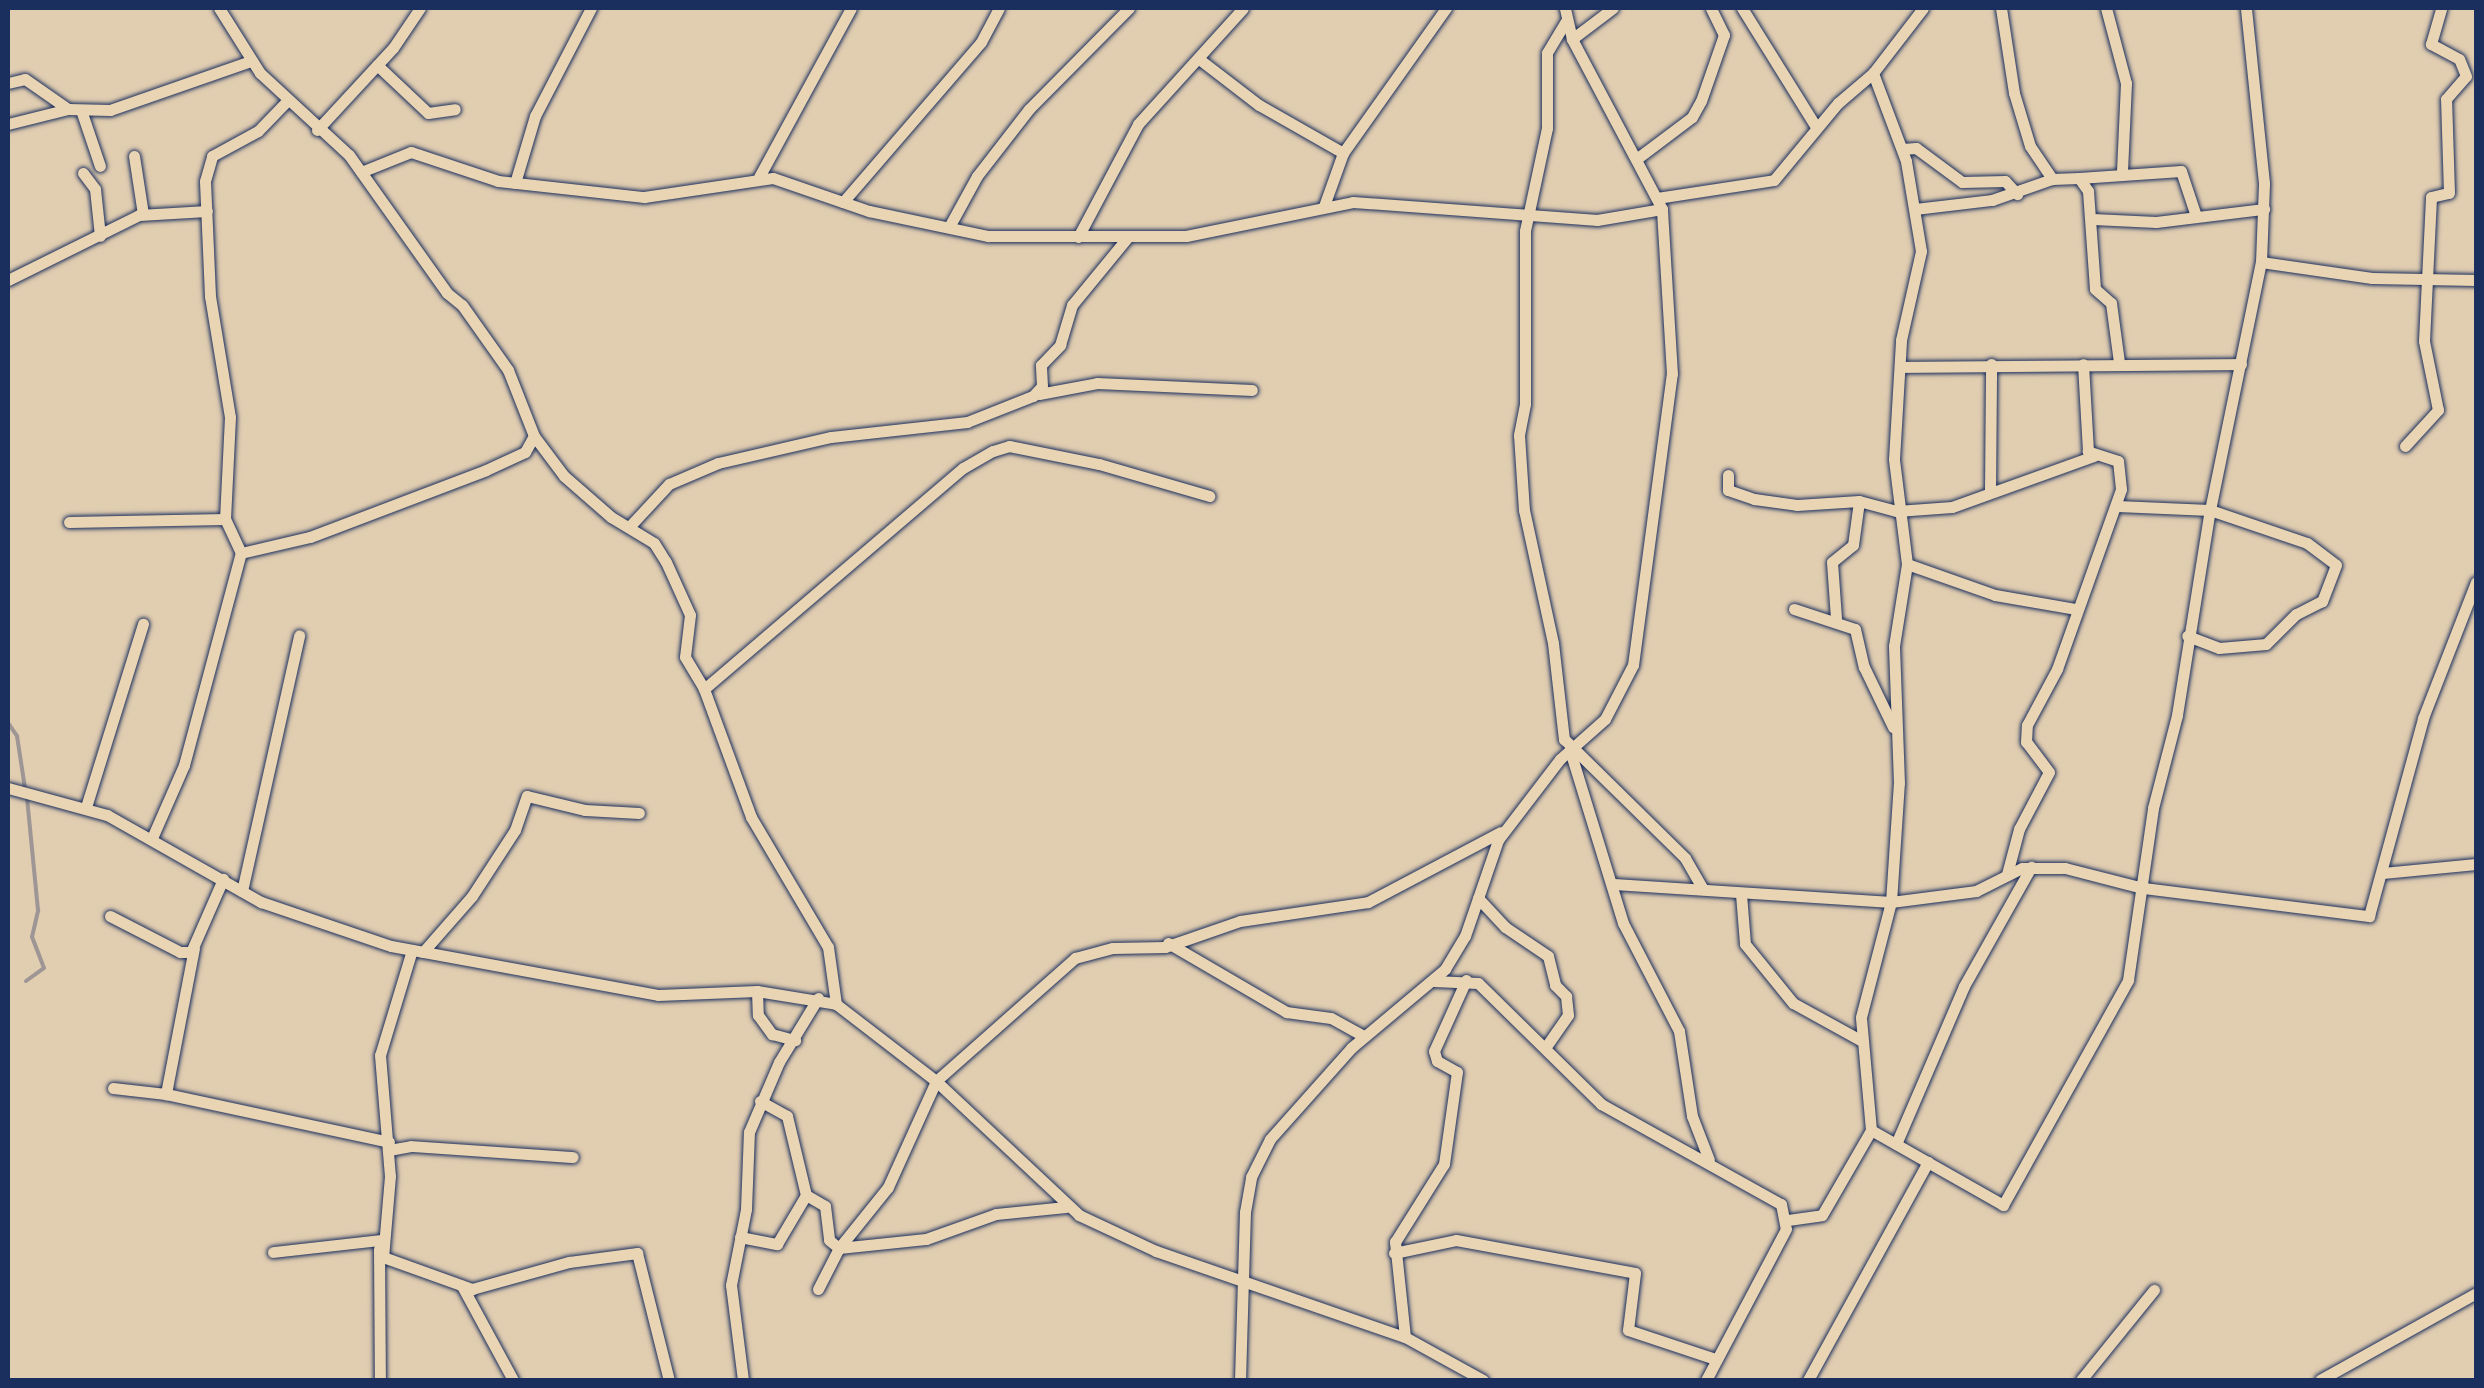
<!DOCTYPE html>
<style>
body{margin:0}
#map{position:relative;width:2484px;height:1388px;overflow:hidden;background:#e1cdb0;font-family:Kalam,sans-serif}
div>[style]{position:absolute}
[style*='--x']{left:calc(var(--x)*1px);top:calc(var(--y)*1px);width:calc(var(--w)*1px);rotate:calc(var(--a)*1deg)}
.stream>*{height:4px;margin:-2px;padding:0 2px;transform-origin:2px;border-radius:2px;background:#9d9695}
.roads{filter:drop-shadow(0 0 2px #1b2f5e) drop-shadow(0 0 2px #1b2f5e)}
.minor>*{height:11px;margin:-5.5px;padding:0 5.5px;transform-origin:5.5px;border-radius:5.5px;background:#e9d4b3}
span{translate:-50% -50%;white-space:nowrap;text-align:center;line-height:1.15;-webkit-text-stroke:10px #e9d4b3;paint-order:stroke}
.frame{position:absolute;inset:0;border:10px solid #1b2f5e;pointer-events:none}
</style>
<div id="map">
<div class="stream">
<div style="--x:8;--y:723;--w:16;--a:55"></div>
<div style="--x:17;--y:736;--w:53;--a:81.3"></div>
<div style="--x:26;--y:981;--w:22;--a:-36"></div>
<div style="--x:44;--y:968;--w:33;--a:-111"></div>
<div style="--x:32;--y:937;--w:28;--a:-77"></div>
<div style="--x:38;--y:910;--w:113;--a:-95.6"></div>
</div>
<div class="roads">
<div class="minor">
<div style="--x:219;--y:8;--w:77;--a:57.8"></div>
<div style="--x:260;--y:73;--w:121;--a:42.7"></div>
<div style="--x:349;--y:155;--w:169;--a:54.6"></div>
<div style="--x:447;--y:293;--w:19;--a:39"></div>
<div style="--x:462;--y:305;--w:80;--a:54.7"></div>
<div style="--x:508;--y:370;--w:71;--a:68.5"></div>
<div style="--x:534;--y:436;--w:50;--a:53.1"></div>
<div style="--x:564;--y:476;--w:62;--a:41.1"></div>
<div style="--x:611;--y:517;--w:50;--a:31.2"></div>
<div style="--x:654;--y:543;--w:22;--a:58"></div>
<div style="--x:666;--y:562;--w:58;--a:65.6"></div>
<div style="--x:690;--y:615;--w:42;--a:96.8"></div>
<div style="--x:685;--y:657;--w:37;--a:59"></div>
<div style="--x:704;--y:689;--w:136;--a:69.8"></div>
<div style="--x:751;--y:817;--w:151;--a:59.4"></div>
<div style="--x:828;--y:947;--w:58;--a:82"></div>
<div style="--x:1742;--y:8;--w:140;--a:58.1"></div>
<div style="--x:2001;--y:8;--w:86;--a:81.3"></div>
<div style="--x:2014;--y:93;--w:55;--a:73.2"></div>
<div style="--x:2030;--y:146;--w:40;--a:56"></div>
<div style="--x:2052;--y:179;--w:27;--a:-2"></div>
<div style="--x:2079;--y:178;--w:16;--a:55"></div>
<div style="--x:2088;--y:191;--w:98;--a:85.9"></div>
<div style="--x:2095;--y:289;--w:21;--a:41"></div>
<div style="--x:2111;--y:303;--w:60;--a:82.3"></div>
<div style="--x:2106;--y:8;--w:78;--a:75.1"></div>
<div style="--x:2126;--y:83;--w:88;--a:92.6"></div>
<div style="--x:1566;--y:21;--w:37;--a:121"></div>
<div style="--x:1547;--y:53;--w:75;--a:90"></div>
<div style="--x:1547;--y:128;--w:105;--a:102.1"></div>
<div style="--x:1525;--y:231;--w:173;--a:90"></div>
<div style="--x:1525;--y:404;--w:32;--a:101"></div>
<div style="--x:1519;--y:435;--w:75;--a:86.2"></div>
<div style="--x:1524;--y:510;--w:136;--a:77.7"></div>
<div style="--x:1553;--y:643;--w:97;--a:83.5"></div>
<div style="--x:1564;--y:739;--w:170;--a:44.5"></div>
<div style="--x:1685;--y:858;--w:36;--a:60"></div>
<div style="--x:1572;--y:39;--w:51;--a:-37.1"></div>
<div style="--x:1199;--y:59;--w:76;--a:37.5"></div>
<div style="--x:1259;--y:105;--w:97;--a:29.7"></div>
<div style="--x:377;--y:65;--w:70;--a:43.3"></div>
<div style="--x:428;--y:113;--w:27;--a:-8"></div>
<div style="--x:8;--y:83;--w:17;--a:-13"></div>
<div style="--x:25;--y:79;--w:52;--a:34.9"></div>
<div style="--x:81;--y:110;--w:59;--a:71.3"></div>
<div style="--x:8;--y:124;--w:62;--a:-14"></div>
<div style="--x:68;--y:109;--w:42;--a:1.4"></div>
<div style="--x:110;--y:110;--w:149;--a:-19.2"></div>
<div style="--x:317;--y:130;--w:112;--a:-47.2"></div>
<div style="--x:393;--y:48;--w:48;--a:-56"></div>
<div style="--x:1902;--y:149;--w:14;--a:-4"></div>
<div style="--x:1916;--y:148;--w:57;--a:36.5"></div>
<div style="--x:1962;--y:182;--w:43;--a:-1.3"></div>
<div style="--x:2005;--y:181;--w:18;--a:47"></div>
<div style="--x:134;--y:156;--w:59;--a:81.2"></div>
<div style="--x:1639;--y:157;--w:66;--a:-37"></div>
<div style="--x:1692;--y:117;--w:18;--a:-61"></div>
<div style="--x:1701;--y:101;--w:70;--a:-70.8"></div>
<div style="--x:1724;--y:35;--w:30;--a:-116"></div>
<div style="--x:361;--y:172;--w:54;--a:-21.8"></div>
<div style="--x:411;--y:152;--w:92;--a:18.4"></div>
<div style="--x:498;--y:181;--w:147;--a:6.3"></div>
<div style="--x:644;--y:197;--w:130;--a:-8.4"></div>
<div style="--x:773;--y:178;--w:102;--a:19"></div>
<div style="--x:869;--y:211;--w:122;--a:11.9"></div>
<div style="--x:988;--y:236;--w:198;--a:0"></div>
<div style="--x:1186;--y:236;--w:170;--a:-11.5"></div>
<div style="--x:1353;--y:202;--w:245;--a:4.2"></div>
<div style="--x:1597;--y:220;--w:66;--a:-9.6"></div>
<div style="--x:83;--y:173;--w:20;--a:53"></div>
<div style="--x:95;--y:189;--w:47;--a:83.9"></div>
<div style="--x:759;--y:177;--w:192;--a:-61.4"></div>
<div style="--x:2079;--y:178;--w:102;--a:-3.9"></div>
<div style="--x:2181;--y:171;--w:47;--a:71.6"></div>
<div style="--x:515;--y:183;--w:70;--a:-73.4"></div>
<div style="--x:535;--y:116;--w:122;--a:-62.6"></div>
<div style="--x:1657;--y:198;--w:118;--a:-8.7"></div>
<div style="--x:1774;--y:180;--w:100;--a:-50.3"></div>
<div style="--x:1838;--y:103;--w:46;--a:-40.6"></div>
<div style="--x:843;--y:202;--w:211;--a:-49.2"></div>
<div style="--x:981;--y:42;--w:38;--a:-62"></div>
<div style="--x:1324;--y:206;--w:56;--a:-70.3"></div>
<div style="--x:1343;--y:153;--w:178;--a:-54.6"></div>
<div style="--x:1915;--y:209;--w:78;--a:-6.7"></div>
<div style="--x:1992;--y:200;--w:64;--a:-19.3"></div>
<div style="--x:2093;--y:219;--w:63;--a:2.7"></div>
<div style="--x:2156;--y:222;--w:109;--a:-6.9"></div>
<div style="--x:949;--y:227;--w:58;--a:-61.2"></div>
<div style="--x:977;--y:176;--w:85;--a:-52.2"></div>
<div style="--x:1029;--y:109;--w:142;--a:-45.3"></div>
<div style="--x:1078;--y:237;--w:128;--a:-62"></div>
<div style="--x:1138;--y:124;--w:156;--a:-47.8"></div>
<div style="--x:2261;--y:262;--w:112;--a:8.2"></div>
<div style="--x:2372;--y:278;--w:104;--a:1.1"></div>
<div style="--x:8;--y:280;--w:146;--a:-26.4"></div>
<div style="--x:139;--y:215;--w:68;--a:-3.4"></div>
<div style="--x:1901;--y:367;--w:340;--a:-0.5"></div>
<div style="--x:1039;--y:394;--w:59;--a:-10.7"></div>
<div style="--x:1097;--y:383;--w:155;--a:2.6"></div>
<div style="--x:2405;--y:446;--w:49;--a:-47.5"></div>
<div style="--x:2438;--y:410;--w:70;--a:-101.5"></div>
<div style="--x:2424;--y:341;--w:144;--a:-87.2"></div>
<div style="--x:2431;--y:197;--w:18;--a:-13"></div>
<div style="--x:2449;--y:193;--w:94;--a:-91.8"></div>
<div style="--x:2446;--y:99;--w:30;--a:-49"></div>
<div style="--x:2466;--y:76;--w:18;--a:-112"></div>
<div style="--x:2459;--y:59;--w:32;--a:-152"></div>
<div style="--x:2431;--y:44;--w:37;--a:-74"></div>
<div style="--x:1728;--y:475;--w:15;--a:90"></div>
<div style="--x:1728;--y:490;--w:28;--a:19"></div>
<div style="--x:1754;--y:499;--w:43;--a:7.9"></div>
<div style="--x:1797;--y:505;--w:62;--a:-3.7"></div>
<div style="--x:1859;--y:501;--w:39;--a:15"></div>
<div style="--x:1897;--y:511;--w:55;--a:-4.2"></div>
<div style="--x:1952;--y:507;--w:151;--a:-19.8"></div>
<div style="--x:1990;--y:491;--w:127;--a:-89.5"></div>
<div style="--x:2117;--y:506;--w:93;--a:2.5"></div>
<div style="--x:2210;--y:510;--w:102;--a:18.8"></div>
<div style="--x:2307;--y:543;--w:36;--a:37"></div>
<div style="--x:2336;--y:565;--w:39;--a:111"></div>
<div style="--x:2322;--y:601;--w:29;--a:153"></div>
<div style="--x:2296;--y:614;--w:42;--a:135"></div>
<div style="--x:2266;--y:644;--w:47;--a:175.1"></div>
<div style="--x:2219;--y:648;--w:34;--a:-159"></div>
<div style="--x:69;--y:522;--w:156;--a:-1.1"></div>
<div style="--x:629;--y:527;--w:59;--a:-47.1"></div>
<div style="--x:669;--y:484;--w:53;--a:-23.2"></div>
<div style="--x:718;--y:463;--w:116;--a:-13"></div>
<div style="--x:831;--y:437;--w:137;--a:-6.3"></div>
<div style="--x:967;--y:422;--w:71;--a:-21.5"></div>
<div style="--x:1033;--y:396;--w:13;--a:-48"></div>
<div style="--x:1042;--y:386;--w:21;--a:-93"></div>
<div style="--x:1041;--y:365;--w:28;--a:-46"></div>
<div style="--x:1060;--y:345;--w:42;--a:-73.3"></div>
<div style="--x:1072;--y:305;--w:87;--a:-50.6"></div>
<div style="--x:241;--y:553;--w:71;--a:-13.1"></div>
<div style="--x:310;--y:537;--w:188;--a:-20.8"></div>
<div style="--x:486;--y:470;--w:43;--a:-24.8"></div>
<div style="--x:525;--y:452;--w:18;--a:-61"></div>
<div style="--x:1907;--y:564;--w:93;--a:19.4"></div>
<div style="--x:1995;--y:595;--w:81;--a:9.9"></div>
<div style="--x:1794;--y:609;--w:64;--a:18.2"></div>
<div style="--x:1855;--y:629;--w:39;--a:77"></div>
<div style="--x:1864;--y:667;--w:67;--a:64.2"></div>
<div style="--x:1836;--y:618;--w:56;--a:-94.1"></div>
<div style="--x:1832;--y:562;--w:27;--a:-39"></div>
<div style="--x:1853;--y:545;--w:44;--a:-82.2"></div>
<div style="--x:704;--y:689;--w:340;--a:-40.5"></div>
<div style="--x:963;--y:468;--w:34;--a:-30"></div>
<div style="--x:993;--y:451;--w:17;--a:-17"></div>
<div style="--x:1009;--y:446;--w:92;--a:11.3"></div>
<div style="--x:1099;--y:464;--w:115;--a:16.2"></div>
<div style="--x:1571;--y:754;--w:177;--a:72.9"></div>
<div style="--x:1623;--y:923;--w:122;--a:62.6"></div>
<div style="--x:1679;--y:1031;--w:86;--a:81.3"></div>
<div style="--x:1692;--y:1116;--w:47;--a:68.9"></div>
<div style="--x:8;--y:788;--w:103;--a:15.3"></div>
<div style="--x:107;--y:815;--w:177;--a:29.5"></div>
<div style="--x:261;--y:902;--w:137;--a:18.7"></div>
<div style="--x:391;--y:946;--w:271;--a:10.4"></div>
<div style="--x:658;--y:995;--w:99;--a:-2.3"></div>
<div style="--x:757;--y:991;--w:80;--a:9.3"></div>
<div style="--x:836;--y:1004;--w:126;--a:37.6"></div>
<div style="--x:936;--y:1081;--w:196;--a:43.1"></div>
<div style="--x:1079;--y:1215;--w:85;--a:25.1"></div>
<div style="--x:1156;--y:1251;--w:263;--a:19.1"></div>
<div style="--x:1405;--y:1337;--w:89;--a:28.9"></div>
<div style="--x:86;--y:807;--w:192;--a:-72.7"></div>
<div style="--x:152;--y:838;--w:80;--a:-66.3"></div>
<div style="--x:184;--y:765;--w:220;--a:-75"></div>
<div style="--x:241;--y:553;--w:38;--a:-115"></div>
<div style="--x:225;--y:519;--w:102;--a:-87.2"></div>
<div style="--x:230;--y:417;--w:123;--a:-99.4"></div>
<div style="--x:210;--y:296;--w:115;--a:-92.5"></div>
<div style="--x:205;--y:181;--w:26;--a:-74"></div>
<div style="--x:212;--y:156;--w:52;--a:-28.5"></div>
<div style="--x:258;--y:131;--w:40;--a:-46"></div>
<div style="--x:2383;--y:873;--w:93;--a:-5.5"></div>
<div style="--x:2007;--y:874;--w:47;--a:-75.1"></div>
<div style="--x:2019;--y:829;--w:64;--a:-62.2"></div>
<div style="--x:2049;--y:772;--w:38;--a:-127"></div>
<div style="--x:2026;--y:742;--w:17;--a:-87"></div>
<div style="--x:2027;--y:725;--w:64;--a:-61.8"></div>
<div style="--x:2057;--y:669;--w:191;--a:-70.4"></div>
<div style="--x:2121;--y:489;--w:28;--a:-96"></div>
<div style="--x:2118;--y:461;--w:32;--a:-162"></div>
<div style="--x:2088;--y:451;--w:87;--a:-93.3"></div>
<div style="--x:1614;--y:884;--w:278;--a:3.7"></div>
<div style="--x:1891;--y:902;--w:86;--a:-7.4"></div>
<div style="--x:1976;--y:891;--w:51;--a:-26.6"></div>
<div style="--x:2022;--y:868;--w:43;--a:0"></div>
<div style="--x:2065;--y:868;--w:81;--a:14.4"></div>
<div style="--x:2143;--y:888;--w:228;--a:7.1"></div>
<div style="--x:2369;--y:916;--w:205;--a:-74.7"></div>
<div style="--x:2423;--y:718;--w:146;--a:-68.7"></div>
<div style="--x:242;--y:891;--w:262;--a:-77.4"></div>
<div style="--x:1741;--y:894;--w:50;--a:85.4"></div>
<div style="--x:1745;--y:944;--w:76;--a:50.9"></div>
<div style="--x:1793;--y:1003;--w:79;--a:28.8"></div>
<div style="--x:1478;--y:898;--w:40;--a:47"></div>
<div style="--x:1505;--y:927;--w:52;--a:34"></div>
<div style="--x:1548;--y:956;--w:30;--a:76"></div>
<div style="--x:1555;--y:985;--w:16;--a:45"></div>
<div style="--x:1566;--y:996;--w:19;--a:84"></div>
<div style="--x:1568;--y:1015;--w:40;--a:124.9"></div>
<div style="--x:110;--y:916;--w:79;--a:27.2"></div>
<div style="--x:180;--y:952;--w:11;--a:0"></div>
<div style="--x:191;--y:952;--w:80;--a:-66.3"></div>
<div style="--x:1168;--y:943;--w:137;--a:30.3"></div>
<div style="--x:1286;--y:1012;--w:45;--a:7.6"></div>
<div style="--x:1331;--y:1018;--w:38;--a:29"></div>
<div style="--x:194;--y:948;--w:149;--a:100.9"></div>
<div style="--x:166;--y:1094;--w:228;--a:12.1"></div>
<div style="--x:412;--y:950;--w:110;--a:106.9"></div>
<div style="--x:380;--y:1055;--w:121;--a:85.3"></div>
<div style="--x:390;--y:1176;--w:81;--a:94.9"></div>
<div style="--x:383;--y:1257;--w:95;--a:19.8"></div>
<div style="--x:472;--y:1289;--w:101;--a:-15.6"></div>
<div style="--x:569;--y:1262;--w:69;--a:-7.5"></div>
<div style="--x:637;--y:1253;--w:131;--a:75.9"></div>
<div style="--x:423;--y:952;--w:74;--a:-48.8"></div>
<div style="--x:472;--y:896;--w:79;--a:-56.9"></div>
<div style="--x:515;--y:830;--w:36;--a:-71"></div>
<div style="--x:527;--y:796;--w:60;--a:13.6"></div>
<div style="--x:585;--y:810;--w:54;--a:3.2"></div>
<div style="--x:1434;--y:981;--w:44;--a:2.6"></div>
<div style="--x:1478;--y:983;--w:173;--a:44.5"></div>
<div style="--x:1601;--y:1104;--w:206;--a:29.1"></div>
<div style="--x:1781;--y:1204;--w:25;--a:79"></div>
<div style="--x:1786;--y:1229;--w:171;--a:117.9"></div>
<div style="--x:757;--y:991;--w:24;--a:88"></div>
<div style="--x:758;--y:1015;--w:24;--a:54"></div>
<div style="--x:772;--y:1034;--w:24;--a:15"></div>
<div style="--x:113;--y:1088;--w:53;--a:6.5"></div>
<div style="--x:760;--y:1101;--w:31;--a:29"></div>
<div style="--x:787;--y:1116;--w:81;--a:76.5"></div>
<div style="--x:806;--y:1195;--w:22;--a:30"></div>
<div style="--x:825;--y:1206;--w:34;--a:83"></div>
<div style="--x:829;--y:1240;--w:13;--a:39"></div>
<div style="--x:839;--y:1248;--w:87;--a:-5.9"></div>
<div style="--x:926;--y:1239;--w:74;--a:-19.7"></div>
<div style="--x:996;--y:1214;--w:70;--a:-5.7"></div>
<div style="--x:1871;--y:1130;--w:152;--a:29.6"></div>
<div style="--x:2003;--y:1205;--w:257;--a:-60.9"></div>
<div style="--x:2128;--y:980;--w:174;--a:-81.7"></div>
<div style="--x:2153;--y:808;--w:96;--a:-75.5"></div>
<div style="--x:2177;--y:715;--w:208;--a:-80.9"></div>
<div style="--x:2210;--y:510;--w:253;--a:-78.4"></div>
<div style="--x:2261;--y:262;--w:79;--a:-87.8"></div>
<div style="--x:2264;--y:183;--w:176;--a:-95.9"></div>
<div style="--x:1896;--y:1144;--w:172;--a:-66.7"></div>
<div style="--x:1964;--y:986;--w:137;--a:-60.6"></div>
<div style="--x:389;--y:1150;--w:22;--a:-10"></div>
<div style="--x:411;--y:1146;--w:162;--a:3.9"></div>
<div style="--x:1788;--y:1220;--w:34;--a:-8"></div>
<div style="--x:1822;--y:1215;--w:98;--a:-60"></div>
<div style="--x:1871;--y:1130;--w:113;--a:-95.1"></div>
<div style="--x:1861;--y:1017;--w:119;--a:-75.4"></div>
<div style="--x:1891;--y:902;--w:119;--a:-86.2"></div>
<div style="--x:1899;--y:783;--w:137;--a:-92.1"></div>
<div style="--x:1894;--y:646;--w:83;--a:-81"></div>
<div style="--x:1907;--y:564;--w:106;--a:-97.1"></div>
<div style="--x:1894;--y:459;--w:119;--a:-86.6"></div>
<div style="--x:1901;--y:340;--w:91;--a:-77.3"></div>
<div style="--x:1921;--y:251;--w:91;--a:-99.5"></div>
<div style="--x:1906;--y:161;--w:94;--a:-110.6"></div>
<div style="--x:1873;--y:73;--w:82;--a:-52.4"></div>
<div style="--x:740;--y:1237;--w:38;--a:11"></div>
<div style="--x:777;--y:1244;--w:57;--a:-59.4"></div>
<div style="--x:379;--y:1249;--w:131;--a:89.6"></div>
<div style="--x:273;--y:1252;--w:108;--a:-6.4"></div>
<div style="--x:1394;--y:1253;--w:63;--a:-11.8"></div>
<div style="--x:1456;--y:1240;--w:182;--a:10.4"></div>
<div style="--x:1635;--y:1273;--w:57;--a:97"></div>
<div style="--x:1628;--y:1330;--w:92;--a:18.4"></div>
<div style="--x:462;--y:1286;--w:107;--a:61.5"></div>
<div style="--x:818;--y:1289;--w:46;--a:-62.9"></div>
<div style="--x:839;--y:1248;--w:78;--a:-51.2"></div>
<div style="--x:888;--y:1187;--w:116;--a:-65.6"></div>
<div style="--x:936;--y:1081;--w:186;--a:-41.5"></div>
<div style="--x:1075;--y:958;--w:39;--a:-15"></div>
<div style="--x:1113;--y:948;--w:52;--a:-1.1"></div>
<div style="--x:1165;--y:947;--w:79;--a:-19.1"></div>
<div style="--x:1240;--y:921;--w:129;--a:-8.4"></div>
<div style="--x:1368;--y:902;--w:150;--a:-27.8"></div>
<div style="--x:1405;--y:1337;--w:96;--a:-96"></div>
<div style="--x:1395;--y:1242;--w:92;--a:-57.9"></div>
<div style="--x:1444;--y:1164;--w:93;--a:-82"></div>
<div style="--x:1457;--y:1072;--w:23;--a:-151"></div>
<div style="--x:1437;--y:1061;--w:10;--a:-107"></div>
<div style="--x:1434;--y:1051;--w:78;--a:-65.7"></div>
<div style="--x:743;--y:1380;--w:96;--a:-97.2"></div>
<div style="--x:731;--y:1285;--w:77;--a:-78.8"></div>
<div style="--x:746;--y:1209;--w:77;--a:-87.8"></div>
<div style="--x:749;--y:1132;--w:76;--a:-66.8"></div>
<div style="--x:779;--y:1062;--w:75;--a:-58.6"></div>
<div style="--x:1240;--y:1380;--w:168;--a:-88.3"></div>
<div style="--x:1245;--y:1212;--w:36;--a:-80"></div>
<div style="--x:1251;--y:1177;--w:42;--a:-63.4"></div>
<div style="--x:1270;--y:1139;--w:122;--a:-48.3"></div>
<div style="--x:1351;--y:1048;--w:123;--a:-40"></div>
<div style="--x:1445;--y:969;--w:39;--a:-59"></div>
<div style="--x:1465;--y:936;--w:102;--a:-71"></div>
<div style="--x:1498;--y:840;--w:102;--a:-52.6"></div>
<div style="--x:1560;--y:759;--w:60;--a:-41.6"></div>
<div style="--x:1605;--y:719;--w:61;--a:-62.6"></div>
<div style="--x:1633;--y:665;--w:294;--a:-82.4"></div>
<div style="--x:1672;--y:374;--w:165;--a:-93.5"></div>
<div style="--x:1662;--y:209;--w:192;--a:-117.9"></div>
<div style="--x:1572;--y:39;--w:32;--a:-103"></div>
<div style="--x:1808;--y:1380;--w:249;--a:-61.2"></div>
<div style="--x:2081;--y:1380;--w:116;--a:-51"></div>
<div style="--x:2320;--y:1380;--w:179;--a:-29.1"></div>
</div>
</div>
<div class="frame"></div>
</div>
